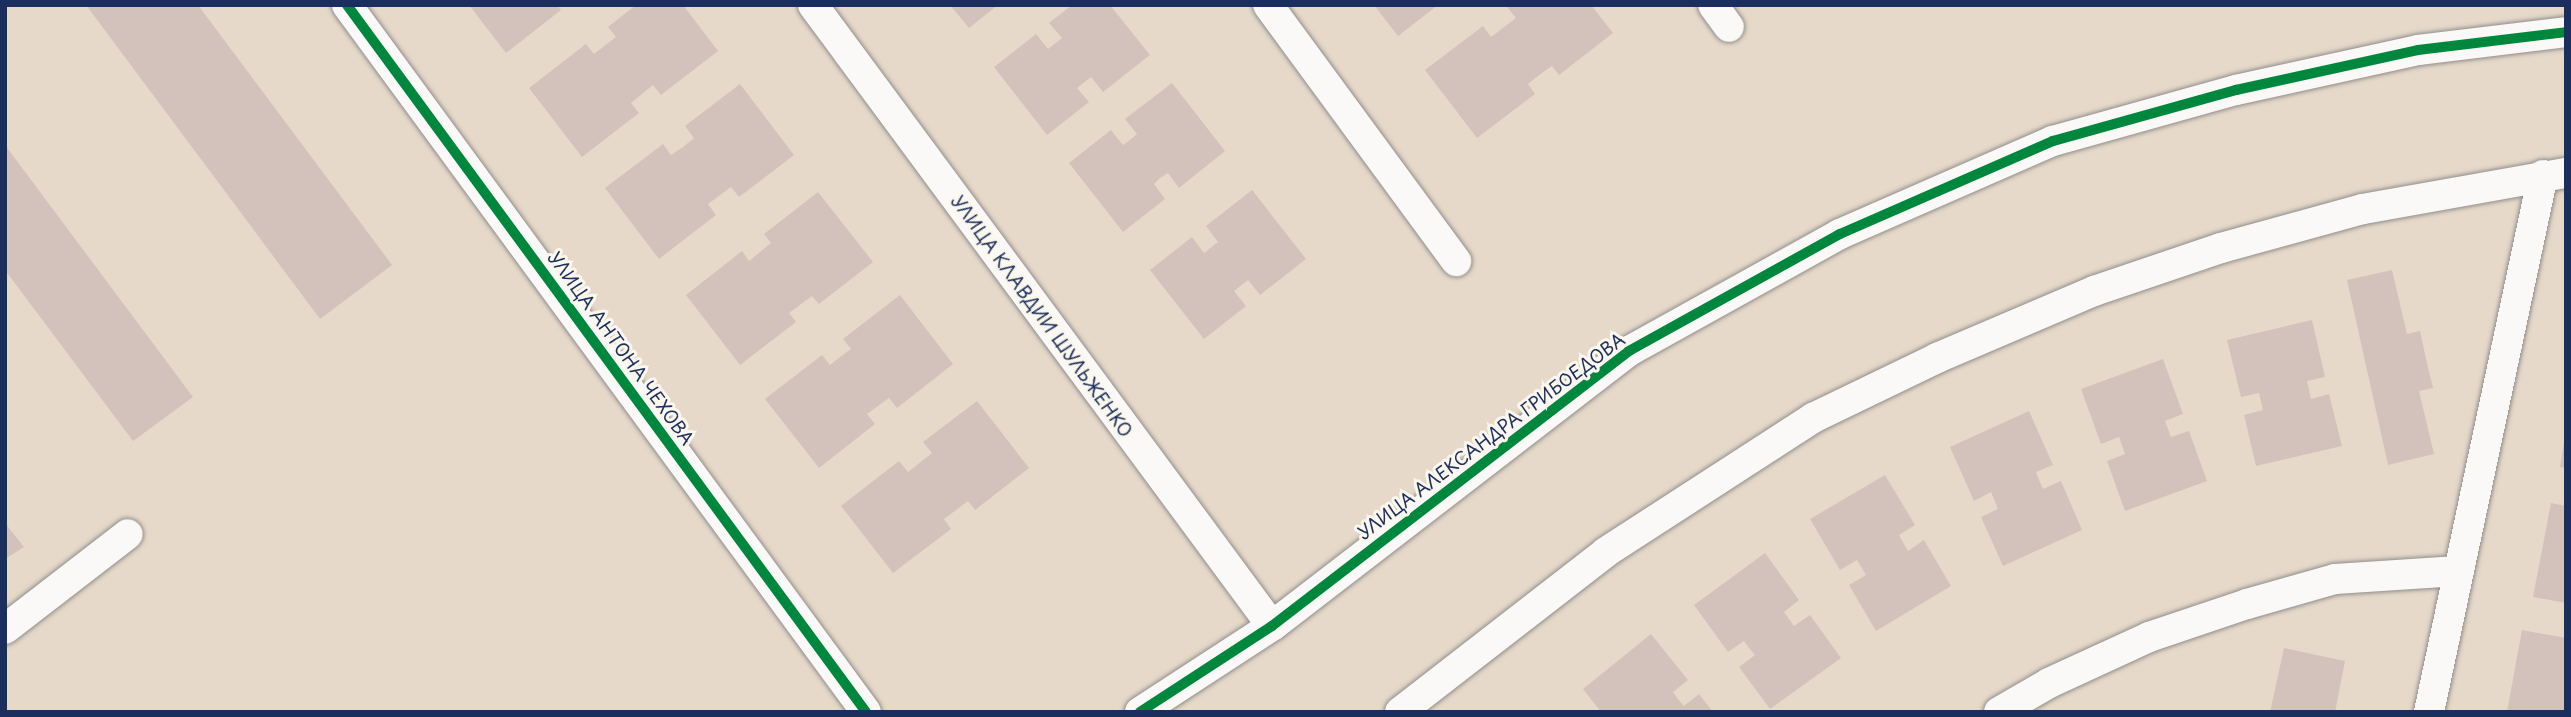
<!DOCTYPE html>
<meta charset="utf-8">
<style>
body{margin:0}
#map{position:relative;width:2571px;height:717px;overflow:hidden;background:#e6d9c9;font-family:"Playpen Sans",sans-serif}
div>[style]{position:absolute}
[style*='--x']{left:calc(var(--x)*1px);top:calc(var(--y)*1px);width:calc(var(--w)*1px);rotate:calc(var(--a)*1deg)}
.building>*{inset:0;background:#d3c2bb}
.roads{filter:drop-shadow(0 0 2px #918e8d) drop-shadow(0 0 2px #918e8d)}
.minor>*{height:30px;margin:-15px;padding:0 15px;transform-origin:15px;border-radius:15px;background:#fbf9f7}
.cycleway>*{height:10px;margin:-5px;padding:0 5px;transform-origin:5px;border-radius:5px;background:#00873e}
span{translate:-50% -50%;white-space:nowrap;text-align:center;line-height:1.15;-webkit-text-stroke:6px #fbf7ec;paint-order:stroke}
.street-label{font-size:18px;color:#1b2f5e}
.frame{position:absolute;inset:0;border:7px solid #1b2f5e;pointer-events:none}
</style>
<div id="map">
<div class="building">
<div style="clip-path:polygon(86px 5px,198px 5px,392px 265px,320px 319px)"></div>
<div style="clip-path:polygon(469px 5px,557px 5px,561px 10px,506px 53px)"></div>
<div style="clip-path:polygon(636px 5px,683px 5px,718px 51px,661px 95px,653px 85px,631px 103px,639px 113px,582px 157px,529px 88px,586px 44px,594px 54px,616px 37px,608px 27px)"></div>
<div style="clip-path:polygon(950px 5px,998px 5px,969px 28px)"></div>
<div style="clip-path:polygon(1072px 5px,1110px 5px,1150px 55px,1103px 92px,1091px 77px,1077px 88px,1089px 102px,1047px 135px,994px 67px,1036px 34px,1048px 49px,1062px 38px,1049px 23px)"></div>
<div style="clip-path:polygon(1374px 5px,1438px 5px,1398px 36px)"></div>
<div style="clip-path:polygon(1510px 5px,1591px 5px,1613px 33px,1559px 75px,1552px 66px,1539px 75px,1528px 84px,1535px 94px,1477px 138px,1425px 70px,1483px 26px,1491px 37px,1516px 18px,1507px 7px)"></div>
<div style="clip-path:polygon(1172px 83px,1225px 151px,1179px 188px,1168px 173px,1160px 178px,1154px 184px,1165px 199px,1123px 232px,1069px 163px,1111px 130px,1123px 145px,1130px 140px,1137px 134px,1125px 119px)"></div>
<div style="clip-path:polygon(740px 84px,794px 155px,739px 197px,731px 187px,708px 204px,716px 215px,659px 259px,605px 188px,663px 144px,671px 155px,683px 147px,694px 138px,685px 126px)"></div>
<div style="clip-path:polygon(5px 145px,193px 397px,133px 441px,5px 270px)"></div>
<div style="clip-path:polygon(1252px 190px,1306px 259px,1260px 295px,1248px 280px,1234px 291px,1246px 306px,1204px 339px,1150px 270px,1192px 237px,1204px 253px,1218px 242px,1206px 226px)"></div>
<div style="clip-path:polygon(818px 192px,873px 262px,819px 304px,812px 296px,789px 313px,796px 322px,740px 365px,686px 295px,742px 251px,749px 261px,771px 243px,764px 234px)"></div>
<div style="clip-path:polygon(2392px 270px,2407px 334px,2420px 331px,2426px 359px,2433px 388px,2419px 391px,2434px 454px,2388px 465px,2347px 280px)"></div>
<div style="clip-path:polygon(900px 295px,953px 364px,897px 408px,889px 398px,867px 414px,875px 424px,819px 468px,765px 399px,822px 355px,830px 365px,840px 357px,851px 349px,843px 339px)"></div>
<div style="clip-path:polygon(2312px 320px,2325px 377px,2307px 381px,2311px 399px,2329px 394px,2342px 446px,2256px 466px,2244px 415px,2263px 410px,2259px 393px,2241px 397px,2227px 340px)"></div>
<div style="clip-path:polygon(2163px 359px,2183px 414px,2165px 421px,2171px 437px,2189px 431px,2207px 481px,2125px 511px,2107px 461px,2125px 454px,2119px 437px,2101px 444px,2081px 389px)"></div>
<div style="clip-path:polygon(977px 401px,1029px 468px,975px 510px,968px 501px,944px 519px,951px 529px,893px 573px,841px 506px,899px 461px,908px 472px,932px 453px,923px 442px)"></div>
<div style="clip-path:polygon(2029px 411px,2053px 465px,2036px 472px,2039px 480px,2043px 489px,2061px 481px,2082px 530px,2003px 566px,1981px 517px,1998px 509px,1991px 492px,1974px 501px,1950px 447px)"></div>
<div style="clip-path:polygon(2564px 442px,2566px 442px,2566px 468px,2560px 467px)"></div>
<div style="clip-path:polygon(1885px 475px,1915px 525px,1899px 535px,1908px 551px,1924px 540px,1951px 586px,1876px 631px,1849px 585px,1866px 575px,1857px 560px,1840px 570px,1810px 519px)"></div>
<div style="clip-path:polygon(2551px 503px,2566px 506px,2566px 603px,2533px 597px)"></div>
<div style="clip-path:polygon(5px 523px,24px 547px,5px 559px)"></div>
<div style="clip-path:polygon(1765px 553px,1799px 600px,1784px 612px,1794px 626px,1810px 615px,1841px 658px,1770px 709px,1739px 667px,1755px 655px,1749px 648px,1744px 641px,1728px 652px,1694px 605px)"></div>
<div style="clip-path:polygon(2522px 630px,2566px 638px,2566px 712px,2507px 712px)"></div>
<div style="clip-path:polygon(1651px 634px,1688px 680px,1673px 692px,1678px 699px,1684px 706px,1699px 694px,1713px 712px,1601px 712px,1583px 689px)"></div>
<div style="clip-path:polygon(2284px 648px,2345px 661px,2335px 712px,2270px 712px)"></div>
</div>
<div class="roads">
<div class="minor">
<div style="--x:347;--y:5;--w:877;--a:53.72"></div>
<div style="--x:813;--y:5;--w:772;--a:53.53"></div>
<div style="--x:1268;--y:5;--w:318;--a:53.7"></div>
<div style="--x:1713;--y:5;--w:27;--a:54"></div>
<div style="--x:5;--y:629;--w:155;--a:-37.7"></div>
<div style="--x:1140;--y:712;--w:158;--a:-33.1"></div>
<div style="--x:1272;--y:626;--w:451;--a:-37.6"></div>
<div style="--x:1629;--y:351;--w:241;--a:-29"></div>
<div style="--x:1840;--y:234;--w:232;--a:-23.6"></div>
<div style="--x:2053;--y:141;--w:190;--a:-15.6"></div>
<div style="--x:2236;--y:90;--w:186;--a:-12.4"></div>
<div style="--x:2418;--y:50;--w:149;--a:-6.9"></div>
<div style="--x:1400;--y:712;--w:261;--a:-37.8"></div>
<div style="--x:1606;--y:552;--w:247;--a:-32.9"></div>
<div style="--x:1813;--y:418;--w:138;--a:-25.8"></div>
<div style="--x:1937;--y:358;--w:171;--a:-23.1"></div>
<div style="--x:2094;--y:291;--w:134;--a:-18.7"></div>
<div style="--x:2221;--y:248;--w:147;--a:-15.4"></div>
<div style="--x:2363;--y:209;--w:206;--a:-10.1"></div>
<div style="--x:1999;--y:712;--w:58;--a:-30.1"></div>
<div style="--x:2049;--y:683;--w:110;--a:-24.7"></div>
<div style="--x:2149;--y:637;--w:103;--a:-18.6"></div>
<div style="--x:2247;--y:604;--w:91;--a:-15.9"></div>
<div style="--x:2335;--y:579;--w:123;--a:-3.7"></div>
<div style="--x:2429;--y:712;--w:549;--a:-78.01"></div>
</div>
</div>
<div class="cycleway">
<div style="--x:347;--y:5;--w:877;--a:53.72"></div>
<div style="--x:1140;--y:712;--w:158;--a:-33.1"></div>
<div style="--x:1272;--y:626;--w:451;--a:-37.6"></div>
<div style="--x:1629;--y:351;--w:241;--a:-29"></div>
<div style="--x:1840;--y:234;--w:232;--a:-23.6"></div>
<div style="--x:2053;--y:141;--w:190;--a:-15.6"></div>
<div style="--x:2236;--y:90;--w:186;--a:-12.4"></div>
<div style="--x:2418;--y:50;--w:149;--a:-6.9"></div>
</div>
<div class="street-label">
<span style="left:1042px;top:316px;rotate:54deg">УЛИЦА КЛАВДИИ ШУЛЬЖЕНКО</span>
<span style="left:621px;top:348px;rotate:54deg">УЛИЦА АНТОНА ЧЕХОВА</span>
<span style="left:1491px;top:436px;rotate:-37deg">УЛИЦА АЛЕКСАНДРА ГРИБОЕДОВА</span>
</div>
<div class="frame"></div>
</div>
